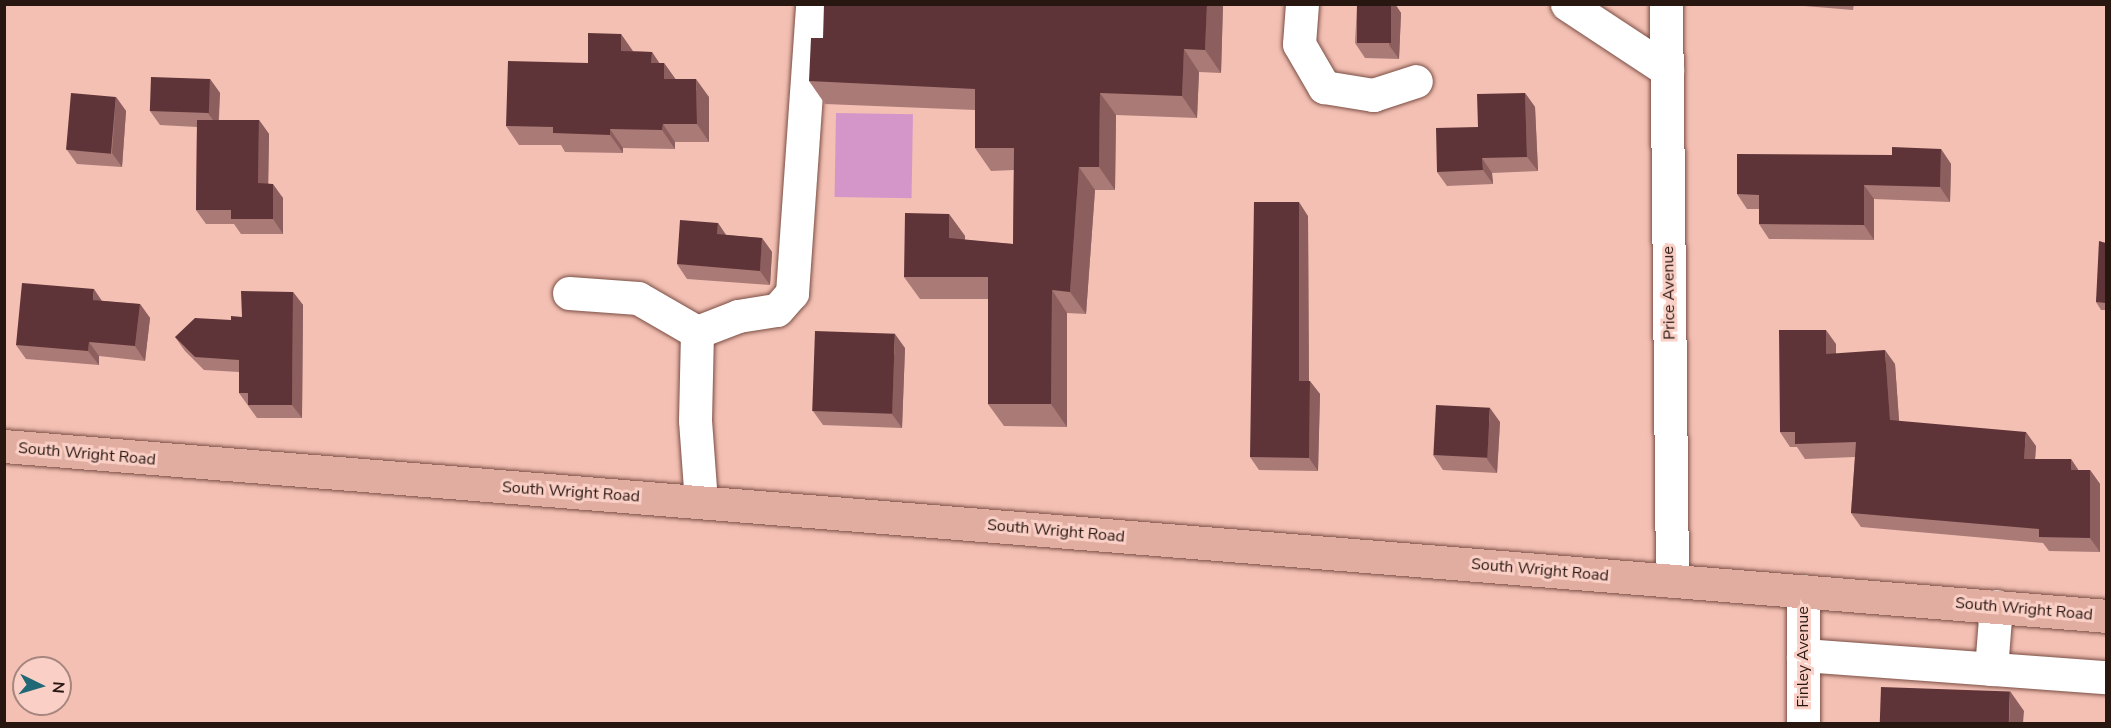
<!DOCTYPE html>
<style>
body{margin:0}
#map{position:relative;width:2111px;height:728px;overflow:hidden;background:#f4c0b4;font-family:"Nunito Sans",sans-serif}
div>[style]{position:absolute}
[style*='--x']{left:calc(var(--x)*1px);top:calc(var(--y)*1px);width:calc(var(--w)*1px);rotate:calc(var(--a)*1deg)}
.green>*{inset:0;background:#d496c8;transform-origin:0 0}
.roads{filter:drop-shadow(0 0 2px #7a4e44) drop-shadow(0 0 2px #7a4e44)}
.minor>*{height:33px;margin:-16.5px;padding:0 16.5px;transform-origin:16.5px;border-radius:16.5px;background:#fff}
.major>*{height:33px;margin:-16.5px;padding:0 16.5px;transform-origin:16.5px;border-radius:16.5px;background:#e2ada1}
.wall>*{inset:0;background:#aa7a76}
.shaded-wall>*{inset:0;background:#8c5e5d}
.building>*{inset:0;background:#5f3438;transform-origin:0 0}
span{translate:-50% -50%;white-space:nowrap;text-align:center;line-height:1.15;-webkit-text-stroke:6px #fad0c6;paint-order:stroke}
.street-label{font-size:16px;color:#281611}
.frame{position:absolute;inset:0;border:6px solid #281611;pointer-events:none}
.north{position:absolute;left:12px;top:656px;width:60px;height:60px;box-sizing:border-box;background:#fad0c6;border:2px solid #a6867e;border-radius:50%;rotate:95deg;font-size:16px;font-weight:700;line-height:24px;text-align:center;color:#281611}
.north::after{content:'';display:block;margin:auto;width:21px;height:27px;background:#206876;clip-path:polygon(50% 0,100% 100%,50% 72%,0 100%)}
</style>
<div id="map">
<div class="green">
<div style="left:836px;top:113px;width:77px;height:84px;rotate:1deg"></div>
</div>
<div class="roads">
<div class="minor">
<div style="--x:1302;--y:4;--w:40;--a:94.3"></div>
<div style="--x:1299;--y:44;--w:50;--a:59.8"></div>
<div style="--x:1324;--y:87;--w:50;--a:9.3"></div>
<div style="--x:1373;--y:95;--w:45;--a:-18"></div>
<div style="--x:1567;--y:4;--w:120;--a:33.4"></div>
<div style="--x:1666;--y:4;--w:577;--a:89.4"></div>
<div style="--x:569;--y:293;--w:69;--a:4.1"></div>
<div style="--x:638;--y:298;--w:68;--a:30"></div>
<div style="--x:701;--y:502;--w:82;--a:-94.2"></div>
<div style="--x:695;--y:420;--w:88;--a:-88.7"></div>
<div style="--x:697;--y:332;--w:44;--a:-21.3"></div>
<div style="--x:738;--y:316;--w:39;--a:-9"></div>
<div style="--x:777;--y:310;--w:23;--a:-49"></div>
<div style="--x:792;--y:293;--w:290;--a:-86"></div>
<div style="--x:1803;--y:591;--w:133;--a:90"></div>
<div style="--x:1803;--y:655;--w:304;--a:4.2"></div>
<div style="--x:1991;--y:669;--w:63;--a:-85.5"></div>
</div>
<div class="major">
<div style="--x:4;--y:446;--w:2109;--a:4.62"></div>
</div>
</div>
<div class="wall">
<div style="clip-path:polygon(1223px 4px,1221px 73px,1199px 72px,1197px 118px,1116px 115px,1115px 190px,1095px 190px,1086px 314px,1067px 313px,1067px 427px,1004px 426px,988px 404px,988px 299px,920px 299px,904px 277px,949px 214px,965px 236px,965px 240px,1013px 244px,1014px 170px,991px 171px,975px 148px,975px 110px,825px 104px,809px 81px,823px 38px)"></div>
<div style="clip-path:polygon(1357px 4px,1395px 4px,1401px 13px,1399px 59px,1365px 58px,1355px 43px)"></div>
<div style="clip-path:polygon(1780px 4px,1854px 4px,1853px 10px)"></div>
<div style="clip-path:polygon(621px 34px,633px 51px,652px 52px,659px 63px,664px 63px,675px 79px,709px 97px,709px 142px,675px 142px,675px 149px,623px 148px,623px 153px,565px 152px,561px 145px,519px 145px,506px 126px,588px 63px)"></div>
<div style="clip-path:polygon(210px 79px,220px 93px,219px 120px,259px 120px,269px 134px,268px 183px,283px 198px,283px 234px,241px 234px,234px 224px,206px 224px,196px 210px,197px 127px,160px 125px,150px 111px)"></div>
<div style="clip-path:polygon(1525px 93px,1535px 107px,1538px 171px,1492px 173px,1493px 184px,1447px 186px,1437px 172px,1478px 127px)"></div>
<div style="clip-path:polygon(116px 97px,126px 111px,122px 167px,77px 164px,67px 150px)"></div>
<div style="clip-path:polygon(1941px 149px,1951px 164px,1950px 202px,1874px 199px,1874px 240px,1769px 239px,1759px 224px,1759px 209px,1747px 209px,1737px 194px,1892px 155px)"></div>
<div style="clip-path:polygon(1308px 216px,1309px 381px,1320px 394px,1318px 471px,1259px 470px,1250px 457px)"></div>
<div style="clip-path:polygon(718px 223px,726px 235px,762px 238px,772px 252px,770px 285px,687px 279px,677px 264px)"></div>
<div style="clip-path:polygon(2106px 243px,2106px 310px,2101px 310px,2096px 302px)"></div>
<div style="clip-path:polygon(293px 292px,303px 305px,302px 418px,257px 418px,239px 393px,239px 372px,204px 370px,185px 351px,175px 337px,242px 317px)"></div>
<div style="clip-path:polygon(102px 301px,140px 304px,150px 318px,145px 361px,99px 356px,99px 365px,26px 359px,16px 345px)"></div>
<div style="clip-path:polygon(1836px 344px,1836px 354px,1895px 364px,1899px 421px,2036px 446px,2035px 459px,2071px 459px,2078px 470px,2090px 470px,2100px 484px,2100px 552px,2049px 551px,2043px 543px,1861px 527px,1851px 513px,1855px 457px,1805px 459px,1797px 447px,1790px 447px,1780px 432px)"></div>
<div style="clip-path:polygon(905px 348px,902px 428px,823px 425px,813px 411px)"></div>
<div style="clip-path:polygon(1500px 422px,1497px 473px,1443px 470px,1433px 455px)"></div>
</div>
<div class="shaded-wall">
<div style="clip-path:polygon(1207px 4px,1223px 4px,1221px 73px,1205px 50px)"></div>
<div style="clip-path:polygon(1391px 4px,1395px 4px,1401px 13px,1399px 59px,1389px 45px)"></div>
<div style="clip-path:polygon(621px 34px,634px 53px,621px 51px)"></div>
<div style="clip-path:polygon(1184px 49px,1199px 72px,1197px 118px,1182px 96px)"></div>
<div style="clip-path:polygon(652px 52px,664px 70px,664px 63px,677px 81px,677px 97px,651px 63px)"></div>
<div style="clip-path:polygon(210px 79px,220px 93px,218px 127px,208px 113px)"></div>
<div style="clip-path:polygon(696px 79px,709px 97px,709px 142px,697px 124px)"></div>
<div style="clip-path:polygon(1100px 93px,1116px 115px,1115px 190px,1099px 167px)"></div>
<div style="clip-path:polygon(1525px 93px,1535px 107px,1538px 171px,1527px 157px)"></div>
<div style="clip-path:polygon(116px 97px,126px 111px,122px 167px,112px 153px)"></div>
<div style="clip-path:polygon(259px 120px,269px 134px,268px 198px,258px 183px)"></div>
<div style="clip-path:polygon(663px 124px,675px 142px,675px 149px,662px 130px)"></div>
<div style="clip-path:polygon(610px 129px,623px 148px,623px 153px,610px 135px)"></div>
<div style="clip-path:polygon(1941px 149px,1951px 164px,1950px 202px,1940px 187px)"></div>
<div style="clip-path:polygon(1482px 158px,1492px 173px,1493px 184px,1483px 170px)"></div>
<div style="clip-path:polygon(1079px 167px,1095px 190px,1086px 314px,1070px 292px)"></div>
<div style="clip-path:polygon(273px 184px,283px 198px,283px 234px,273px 219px)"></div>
<div style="clip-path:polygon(1864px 185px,1874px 199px,1874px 240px,1864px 225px)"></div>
<div style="clip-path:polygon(1299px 202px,1308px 216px,1309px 394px,1299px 381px)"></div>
<div style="clip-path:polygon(949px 214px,965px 236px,964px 261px,949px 238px)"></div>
<div style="clip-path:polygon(718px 223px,728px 238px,717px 234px)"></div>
<div style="clip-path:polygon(762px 238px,772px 252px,770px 285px,760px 271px)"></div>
<div style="clip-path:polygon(94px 289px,104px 304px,93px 300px)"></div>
<div style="clip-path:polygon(1052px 290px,1067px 313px,1067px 427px,1051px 404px)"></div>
<div style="clip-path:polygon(293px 292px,303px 305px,302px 418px,292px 405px)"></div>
<div style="clip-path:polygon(140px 304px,150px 318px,145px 361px,135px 346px)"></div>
<div style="clip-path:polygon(1826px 330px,1836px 344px,1836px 369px,1826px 354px)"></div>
<div style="clip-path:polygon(895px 334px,905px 348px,902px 428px,892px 414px)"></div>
<div style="clip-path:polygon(89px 342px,99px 356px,99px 365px,88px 351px)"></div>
<div style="clip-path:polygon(1885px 350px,1895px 364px,1900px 434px,1890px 420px)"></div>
<div style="clip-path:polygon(1310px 381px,1320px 394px,1318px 471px,1309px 458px)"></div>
<div style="clip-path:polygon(1490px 408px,1500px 422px,1497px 473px,1487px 459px)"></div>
<div style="clip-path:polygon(2026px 432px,2036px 446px,2034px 474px,2024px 459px)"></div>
<div style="clip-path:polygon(2071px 459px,2081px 474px,2071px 470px)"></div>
<div style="clip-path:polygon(2090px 470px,2100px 484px,2100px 552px,2090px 538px)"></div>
<div style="clip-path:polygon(2010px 691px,2024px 711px,2023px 723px,2009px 723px)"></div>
</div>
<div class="building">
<div style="clip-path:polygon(824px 4px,1207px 4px,1205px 50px,1184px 49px,1182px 96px,1100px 93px,1099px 167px,1079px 167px,1070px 292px,1052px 290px,1051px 404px,988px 404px,988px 277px,904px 277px,905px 213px,949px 214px,949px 238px,1013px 244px,1014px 148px,975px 148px,975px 89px,809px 81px,811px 38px,823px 38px)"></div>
<div style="left:1357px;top:4px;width:34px;height:39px"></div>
<div style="clip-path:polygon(588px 33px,621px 34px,621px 51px,652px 52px,651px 63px,664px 63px,664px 79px,696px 79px,697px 124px,663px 124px,662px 130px,610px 129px,610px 135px,553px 133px,553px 127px,506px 126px,508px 61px,588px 63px)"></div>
<div style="left:151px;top:77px;width:59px;height:34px;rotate:2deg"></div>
<div style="left:71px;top:93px;width:45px;height:57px;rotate:5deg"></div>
<div style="clip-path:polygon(1525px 93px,1527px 157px,1482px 158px,1483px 170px,1437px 172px,1436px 128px,1478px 127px,1477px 94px)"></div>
<div style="clip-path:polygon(197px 120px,259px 120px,258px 183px,273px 184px,273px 219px,231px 219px,231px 210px,196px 210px)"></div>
<div style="clip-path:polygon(1892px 147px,1941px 149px,1940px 187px,1864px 185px,1864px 225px,1759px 224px,1759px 195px,1737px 194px,1737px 154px,1892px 155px)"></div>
<div style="clip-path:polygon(1254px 202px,1299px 202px,1299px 381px,1310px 381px,1309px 458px,1250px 457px)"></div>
<div style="clip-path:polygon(680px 220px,718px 223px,717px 234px,762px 238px,760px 271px,677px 264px)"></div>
<div style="clip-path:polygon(2099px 241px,2106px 243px,2106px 303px,2096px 302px)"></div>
<div style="clip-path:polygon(22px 283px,94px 289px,93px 300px,140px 304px,135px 346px,89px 342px,88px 351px,16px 345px)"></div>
<div style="clip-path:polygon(241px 291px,293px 292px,292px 405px,248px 405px,248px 393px,239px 393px,239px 360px,195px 357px,175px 337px,195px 318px,231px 320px,231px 316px,242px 317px)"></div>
<div style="clip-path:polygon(1779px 330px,1826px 330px,1826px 354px,1885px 350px,1890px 420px,2026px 432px,2024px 459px,2071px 459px,2071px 470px,2090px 470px,2090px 538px,2039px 537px,2039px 529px,1851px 513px,1856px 442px,1795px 444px,1795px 432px,1780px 432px)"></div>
<div style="left:815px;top:331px;width:80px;height:80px;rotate:2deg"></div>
<div style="left:1436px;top:405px;width:54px;height:50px;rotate:3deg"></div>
<div style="left:1881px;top:687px;width:129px;height:36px;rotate:2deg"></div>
</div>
<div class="street-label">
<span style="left:1669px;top:293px;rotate:-91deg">Price Avenue</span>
<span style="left:87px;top:454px;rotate:5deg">South Wright Road</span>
<span style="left:571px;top:492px;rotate:4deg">South Wright Road</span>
<span style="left:1056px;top:531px;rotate:5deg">South Wright Road</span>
<span style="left:1540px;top:570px;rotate:5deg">South Wright Road</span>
<span style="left:2024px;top:609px;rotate:5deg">South Wright Road</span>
<span style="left:1803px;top:657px;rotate:-90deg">Finley Avenue</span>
</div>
<div class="frame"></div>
<div class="north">N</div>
</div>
